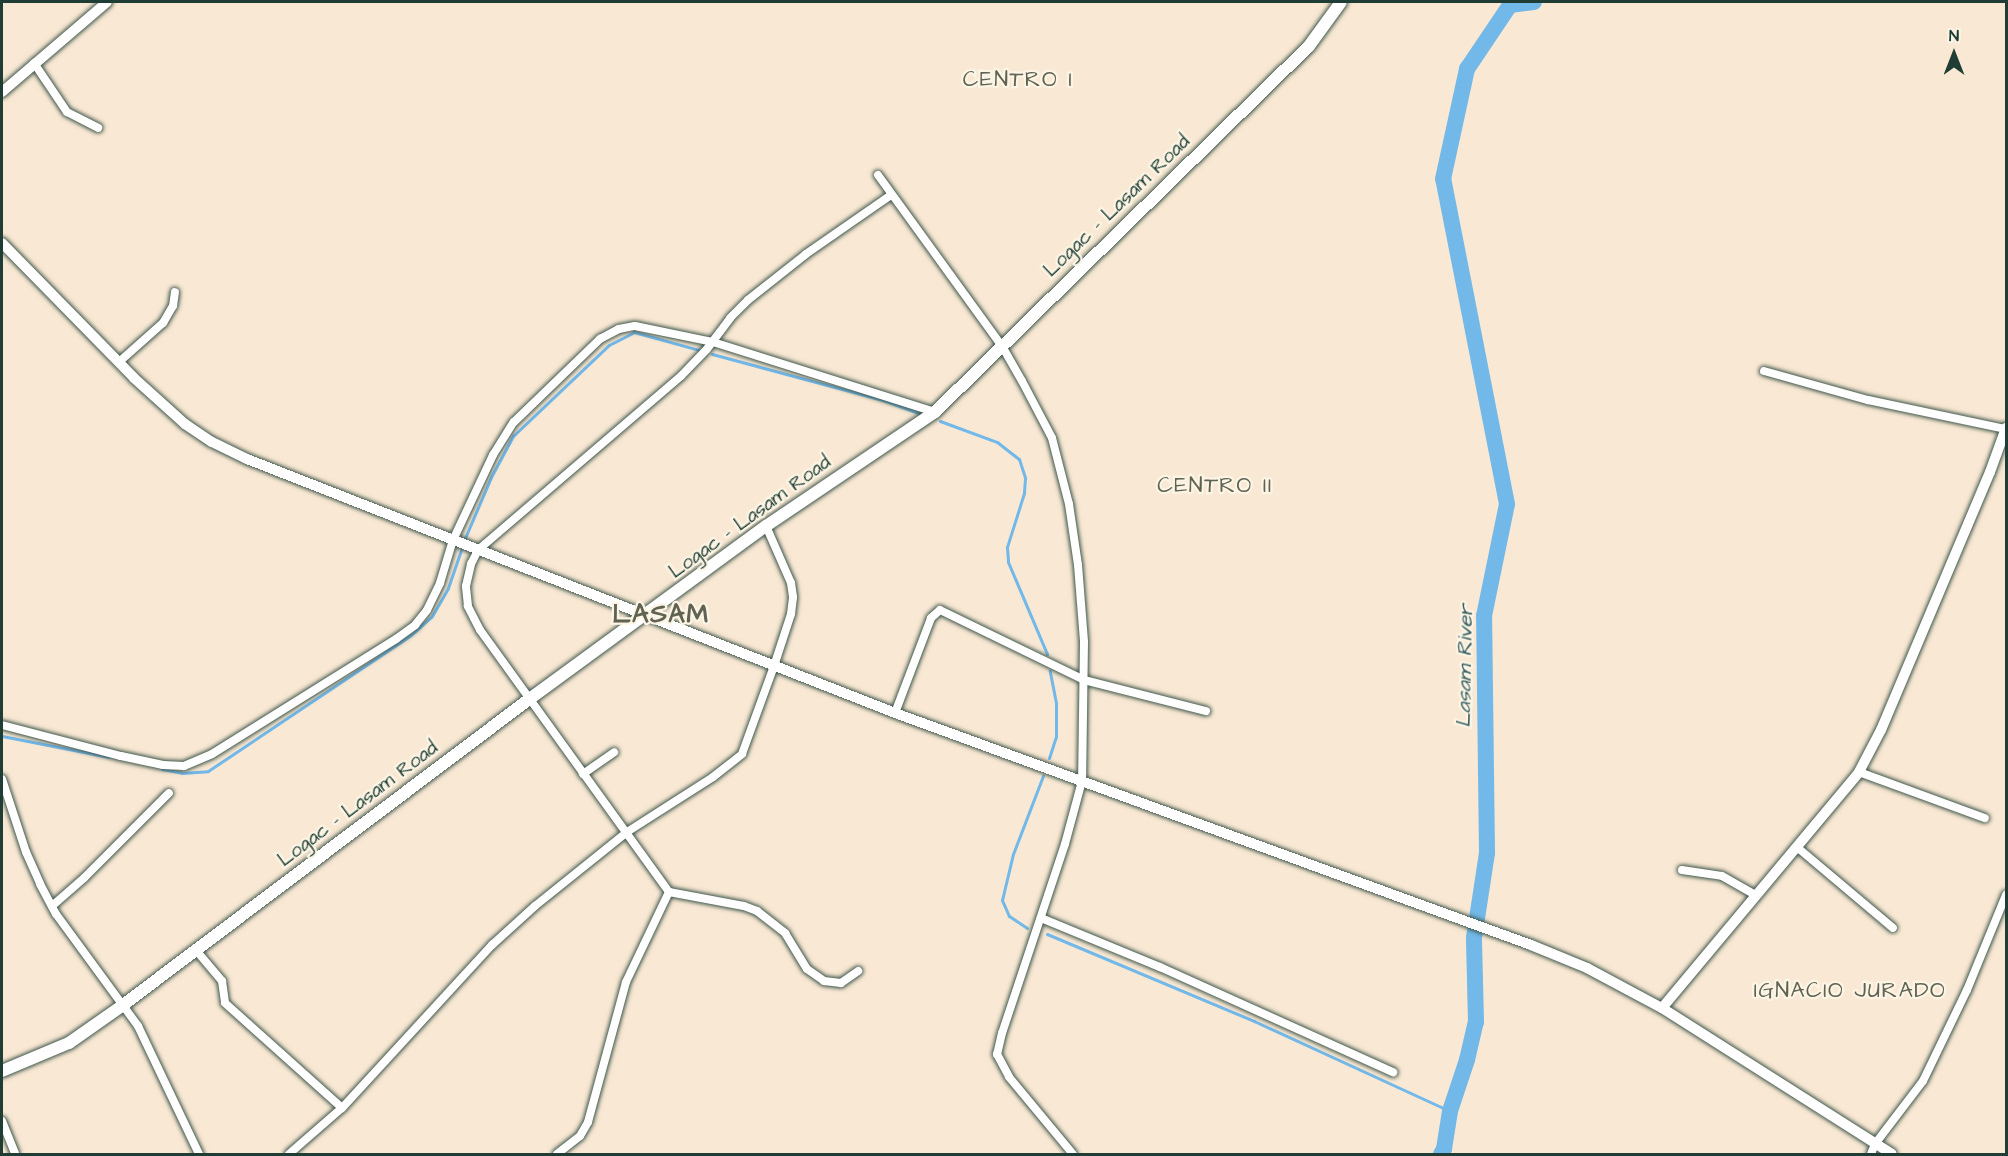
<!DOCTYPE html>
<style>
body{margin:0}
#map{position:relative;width:2008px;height:1156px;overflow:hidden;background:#f9e9d4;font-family:"Architects Daughter",sans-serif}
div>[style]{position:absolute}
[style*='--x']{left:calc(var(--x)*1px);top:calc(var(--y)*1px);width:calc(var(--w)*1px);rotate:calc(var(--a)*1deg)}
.stream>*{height:3px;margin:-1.5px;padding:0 1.5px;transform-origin:1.5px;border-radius:1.5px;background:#72b8e9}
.river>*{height:16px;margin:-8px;padding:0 8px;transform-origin:8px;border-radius:8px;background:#72b8e9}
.roads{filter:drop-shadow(0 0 2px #40574c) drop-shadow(0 0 2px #40574c)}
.minor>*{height:8px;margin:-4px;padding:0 4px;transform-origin:4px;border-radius:4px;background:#fff}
.tertiary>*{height:10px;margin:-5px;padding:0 5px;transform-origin:5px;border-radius:5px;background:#fff}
.secondary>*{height:12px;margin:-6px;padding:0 6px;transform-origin:6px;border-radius:6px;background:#fff}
span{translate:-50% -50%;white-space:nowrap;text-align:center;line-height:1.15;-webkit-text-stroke:4.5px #fcf5e5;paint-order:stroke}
.street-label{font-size:20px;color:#1f3d34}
.water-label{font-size:21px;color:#345c61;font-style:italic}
.quarter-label{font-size:22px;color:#606252;letter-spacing:1.5px}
.district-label{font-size:26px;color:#606252;font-weight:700;letter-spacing:1.5px}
.frame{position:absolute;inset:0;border:3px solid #1f3d34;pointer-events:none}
.north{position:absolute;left:1924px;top:24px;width:60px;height:60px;-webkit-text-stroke:4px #fcf5e5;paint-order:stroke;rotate:0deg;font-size:16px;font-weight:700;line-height:24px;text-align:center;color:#1f3d34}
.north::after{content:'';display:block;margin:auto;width:21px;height:27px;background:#1f3d34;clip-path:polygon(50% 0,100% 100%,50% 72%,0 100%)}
</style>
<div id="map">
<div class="stream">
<div style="--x:712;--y:354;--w:177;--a:15.1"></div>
<div style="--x:883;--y:400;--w:40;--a:20.2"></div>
<div style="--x:940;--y:421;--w:61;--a:20.2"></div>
<div style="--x:997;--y:442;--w:28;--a:38"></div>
<div style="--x:1019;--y:459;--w:20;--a:72"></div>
<div style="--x:1025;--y:478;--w:15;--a:94"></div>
<div style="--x:1024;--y:493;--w:57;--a:107.5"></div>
<div style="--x:1007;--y:547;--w:15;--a:86"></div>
<div style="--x:1008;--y:562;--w:100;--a:67"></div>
<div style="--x:465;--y:538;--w:66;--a:-66.9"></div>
<div style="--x:491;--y:477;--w:47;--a:-61.8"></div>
<div style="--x:513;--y:436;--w:132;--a:-43.5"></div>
<div style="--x:609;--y:345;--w:28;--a:-27"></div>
<div style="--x:634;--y:332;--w:67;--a:15.5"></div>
<div style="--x:2;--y:736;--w:109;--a:11.1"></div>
<div style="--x:1049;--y:758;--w:22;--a:-72"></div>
<div style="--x:1056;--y:737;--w:34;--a:-90"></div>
<div style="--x:1056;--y:703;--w:33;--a:-101"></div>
<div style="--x:162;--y:769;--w:20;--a:11"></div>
<div style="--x:182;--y:773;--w:26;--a:-4"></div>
<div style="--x:208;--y:771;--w:244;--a:-33.8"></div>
<div style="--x:411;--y:635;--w:28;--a:-42"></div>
<div style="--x:432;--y:616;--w:32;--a:-60"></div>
<div style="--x:448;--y:588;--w:40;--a:-71.1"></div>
<div style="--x:1027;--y:928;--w:22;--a:-146"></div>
<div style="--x:1009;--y:916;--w:17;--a:-114"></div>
<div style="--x:1002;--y:900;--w:47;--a:-76.6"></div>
<div style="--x:1013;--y:854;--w:84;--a:-69"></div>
<div style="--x:1047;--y:934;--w:225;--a:22.8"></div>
<div style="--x:1254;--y:1021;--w:216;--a:24.7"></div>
</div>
<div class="river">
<div style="--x:1441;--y:1154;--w:6;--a:-59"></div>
<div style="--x:1444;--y:1149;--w:38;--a:-81"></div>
<div style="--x:1450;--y:1111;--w:54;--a:-71.6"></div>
<div style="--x:1467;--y:1060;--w:39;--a:-77"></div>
<div style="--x:1476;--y:1022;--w:84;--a:-91.4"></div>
<div style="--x:1474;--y:938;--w:86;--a:-81.3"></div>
<div style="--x:1487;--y:853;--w:237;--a:-90.7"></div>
<div style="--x:1484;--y:616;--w:114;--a:-78.4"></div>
<div style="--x:1507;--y:504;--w:331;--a:-101.1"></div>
<div style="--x:1443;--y:179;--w:113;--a:-77.7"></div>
<div style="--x:1467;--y:69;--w:77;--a:-56.1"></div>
<div style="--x:1510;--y:5;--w:24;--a:-7"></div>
</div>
<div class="roads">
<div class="minor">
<div style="--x:34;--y:63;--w:59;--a:56"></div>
<div style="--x:67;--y:112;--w:35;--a:27"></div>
<div style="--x:878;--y:175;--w:211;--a:54.1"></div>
<div style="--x:1002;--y:346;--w:40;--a:60.3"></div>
<div style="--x:1022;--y:381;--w:64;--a:62.2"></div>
<div style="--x:1052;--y:438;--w:68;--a:75.6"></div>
<div style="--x:1069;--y:504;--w:62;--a:81.6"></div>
<div style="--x:1078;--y:565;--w:77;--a:85.5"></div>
<div style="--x:1084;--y:642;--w:139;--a:90.8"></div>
<div style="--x:1082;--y:781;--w:65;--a:105.1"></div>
<div style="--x:1065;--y:844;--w:199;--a:108.4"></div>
<div style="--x:1002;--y:1033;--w:22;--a:103"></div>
<div style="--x:997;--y:1054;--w:26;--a:62"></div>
<div style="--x:1009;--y:1077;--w:100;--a:50.3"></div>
<div style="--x:119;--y:362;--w:59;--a:-41.6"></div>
<div style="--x:163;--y:323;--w:20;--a:-60"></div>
<div style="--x:173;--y:306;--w:14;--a:-82"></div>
<div style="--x:1764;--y:371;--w:108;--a:15.6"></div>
<div style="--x:1868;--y:400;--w:141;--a:11.9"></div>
<div style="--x:895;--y:713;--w:102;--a:-69.2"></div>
<div style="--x:931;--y:618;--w:12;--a:-42"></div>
<div style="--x:940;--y:610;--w:160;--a:25.9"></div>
<div style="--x:1084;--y:680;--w:126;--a:14.3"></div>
<div style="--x:2;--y:725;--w:123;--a:14.6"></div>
<div style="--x:121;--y:756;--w:43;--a:12.1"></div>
<div style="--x:163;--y:765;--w:21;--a:3"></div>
<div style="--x:184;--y:766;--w:30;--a:-23"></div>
<div style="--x:212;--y:754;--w:217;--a:-32"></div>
<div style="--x:396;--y:639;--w:24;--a:-36"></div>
<div style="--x:415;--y:625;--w:19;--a:-51"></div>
<div style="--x:427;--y:610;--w:30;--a:-64"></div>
<div style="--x:440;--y:583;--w:45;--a:-73.2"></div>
<div style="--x:453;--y:540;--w:94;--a:-64.8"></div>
<div style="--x:493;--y:455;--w:39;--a:-58"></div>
<div style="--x:514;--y:422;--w:120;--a:-44"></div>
<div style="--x:600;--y:339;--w:21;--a:-28"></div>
<div style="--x:619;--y:329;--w:16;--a:-11"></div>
<div style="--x:635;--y:326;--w:80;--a:11.6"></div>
<div style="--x:713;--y:342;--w:233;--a:17.5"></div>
<div style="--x:1859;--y:772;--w:134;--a:20.1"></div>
<div style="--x:583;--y:774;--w:38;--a:-35"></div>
<div style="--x:2;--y:779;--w:77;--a:71.8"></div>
<div style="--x:26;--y:852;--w:35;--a:66"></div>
<div style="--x:40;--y:884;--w:34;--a:62"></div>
<div style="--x:56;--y:914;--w:139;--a:53.8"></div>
<div style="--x:138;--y:1026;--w:142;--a:64.5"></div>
<div style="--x:1798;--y:848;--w:124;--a:40.1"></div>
<div style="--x:1682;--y:870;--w:40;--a:8.5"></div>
<div style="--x:1722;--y:876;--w:40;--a:29.7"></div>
<div style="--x:669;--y:892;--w:76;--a:10.6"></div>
<div style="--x:744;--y:906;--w:14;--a:21"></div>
<div style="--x:757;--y:911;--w:36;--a:38"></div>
<div style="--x:785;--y:933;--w:42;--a:58.6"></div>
<div style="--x:807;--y:969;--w:21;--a:35"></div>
<div style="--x:824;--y:981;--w:17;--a:7"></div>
<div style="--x:841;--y:983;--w:21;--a:-35"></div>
<div style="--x:52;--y:906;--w:43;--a:-41.2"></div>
<div style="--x:84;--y:878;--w:120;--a:-45"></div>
<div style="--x:1041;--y:918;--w:129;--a:22.4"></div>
<div style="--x:1160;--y:967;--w:256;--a:24.3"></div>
<div style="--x:195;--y:949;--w:42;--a:49.8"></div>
<div style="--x:222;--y:981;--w:22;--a:82"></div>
<div style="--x:225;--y:1003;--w:157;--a:41.9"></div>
<div style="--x:2;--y:1121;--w:35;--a:68"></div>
<div style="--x:289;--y:1154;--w:70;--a:-41"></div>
<div style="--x:342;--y:1108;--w:222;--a:-47.4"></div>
<div style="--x:492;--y:945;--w:58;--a:-42.2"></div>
<div style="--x:535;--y:906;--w:118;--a:-38.8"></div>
<div style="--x:627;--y:832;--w:102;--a:-32.6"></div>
<div style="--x:713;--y:777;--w:37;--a:-38"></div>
<div style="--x:742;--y:754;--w:94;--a:-70"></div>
<div style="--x:774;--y:666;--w:55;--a:-71.9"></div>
<div style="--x:791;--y:614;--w:17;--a:-83"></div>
<div style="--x:793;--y:597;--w:14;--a:-98"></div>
<div style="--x:791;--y:583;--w:62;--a:-113.7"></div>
<div style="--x:557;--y:1154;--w:29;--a:-38"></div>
<div style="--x:580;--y:1136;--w:16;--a:-60"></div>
<div style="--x:588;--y:1122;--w:145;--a:-74.8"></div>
<div style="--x:626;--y:982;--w:100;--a:-64.5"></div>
<div style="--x:669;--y:892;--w:323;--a:-125.8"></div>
<div style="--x:480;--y:630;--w:27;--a:-117"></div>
<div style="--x:468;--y:606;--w:20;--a:-96"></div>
<div style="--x:466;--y:586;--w:23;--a:-77"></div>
<div style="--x:471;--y:564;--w:16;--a:-63"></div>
<div style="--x:478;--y:550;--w:267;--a:-40.6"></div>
<div style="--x:681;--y:376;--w:37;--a:-46"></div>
<div style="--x:707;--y:349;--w:39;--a:-53"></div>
<div style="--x:730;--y:318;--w:25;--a:-45"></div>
<div style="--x:748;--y:300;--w:74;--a:-38.4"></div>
<div style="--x:806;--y:254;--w:103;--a:-34.8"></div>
<div style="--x:1871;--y:1154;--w:11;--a:-68"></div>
<div style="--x:1875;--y:1144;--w:79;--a:-52.7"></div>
<div style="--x:1923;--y:1081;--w:101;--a:-64.2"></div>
<div style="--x:1967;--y:990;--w:103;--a:-67.7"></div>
</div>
<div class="tertiary">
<div style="--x:2;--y:92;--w:138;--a:-40.6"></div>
<div style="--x:2;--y:243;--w:189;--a:45.6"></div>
<div style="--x:134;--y:378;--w:69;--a:42"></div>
<div style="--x:185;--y:424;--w:32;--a:34"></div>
<div style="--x:212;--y:442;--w:39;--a:26"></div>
<div style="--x:247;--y:459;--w:696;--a:21.4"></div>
<div style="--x:895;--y:713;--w:677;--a:20.04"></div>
<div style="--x:1531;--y:945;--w:61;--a:22.3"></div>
<div style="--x:1587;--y:968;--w:85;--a:28.1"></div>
<div style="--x:1662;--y:1008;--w:307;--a:-50.1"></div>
<div style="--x:1859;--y:772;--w:47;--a:-62.4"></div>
<div style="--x:1881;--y:730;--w:280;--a:-67.1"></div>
<div style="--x:1990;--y:472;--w:47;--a:-70"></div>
<div style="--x:1662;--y:1008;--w:272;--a:32.4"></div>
</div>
<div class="secondary">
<div style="--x:2;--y:1071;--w:73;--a:-22.7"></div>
<div style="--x:69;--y:1043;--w:66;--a:-35.1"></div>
<div style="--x:123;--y:1005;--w:507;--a:-36.98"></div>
<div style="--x:528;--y:700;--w:295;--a:-36.2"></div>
<div style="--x:766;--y:526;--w:204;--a:-34"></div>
<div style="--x:935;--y:412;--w:523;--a:-44.38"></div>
<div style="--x:1309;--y:46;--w:54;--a:-54"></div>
</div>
</div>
<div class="street-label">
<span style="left:1117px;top:206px;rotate:-44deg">Logac - Lasam Road</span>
<span style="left:750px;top:517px;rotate:-36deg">Logac - Lasam Road</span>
<span style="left:358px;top:804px;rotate:-37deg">Logac - Lasam Road</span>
</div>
<div class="water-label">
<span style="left:1465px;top:666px;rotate:-89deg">Lasam River</span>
</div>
<div class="quarter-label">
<span style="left:1018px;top:80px">CENTRO I</span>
<span style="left:1215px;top:486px">CENTRO II</span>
<span style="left:1850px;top:991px">IGNACIO JURADO</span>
</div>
<div class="district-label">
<span style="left:661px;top:615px">LASAM</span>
</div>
<div class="frame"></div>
<div class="north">N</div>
</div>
